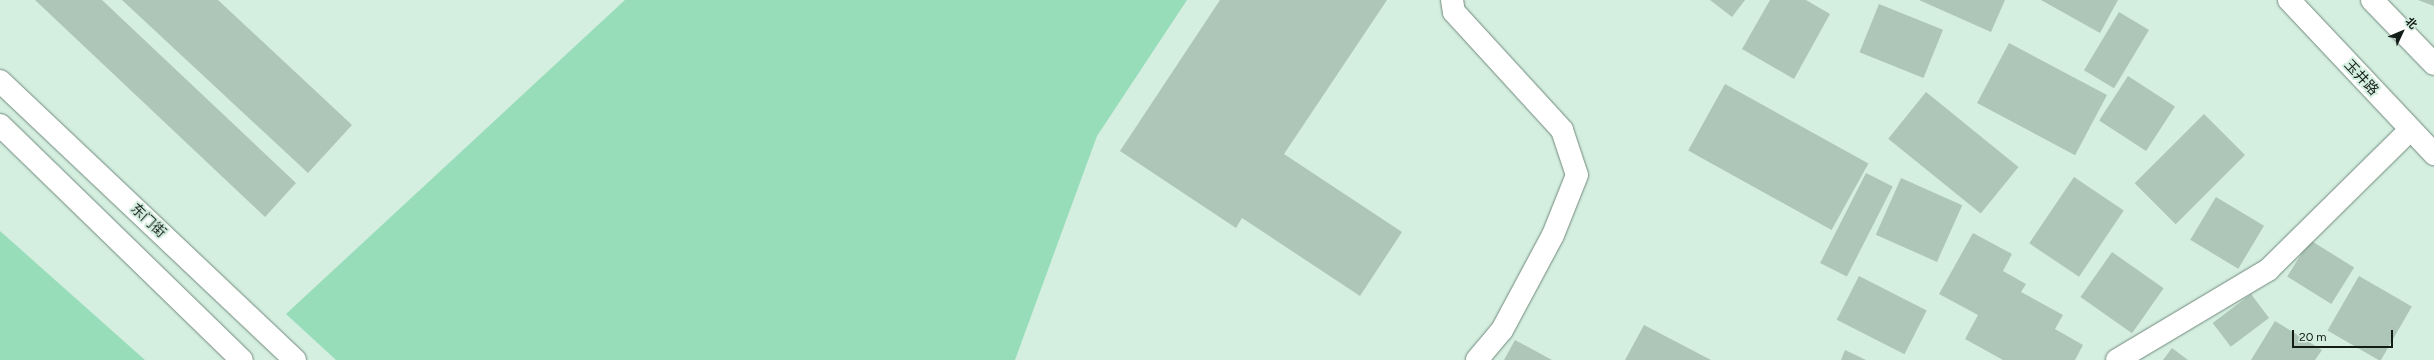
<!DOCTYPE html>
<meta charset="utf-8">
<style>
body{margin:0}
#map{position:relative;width:2434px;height:360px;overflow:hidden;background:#d4eee0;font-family:Figtree,"Noto Sans SC",sans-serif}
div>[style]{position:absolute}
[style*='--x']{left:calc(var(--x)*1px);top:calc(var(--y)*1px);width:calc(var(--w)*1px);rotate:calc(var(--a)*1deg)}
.green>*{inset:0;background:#98ddb9}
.building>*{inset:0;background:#adc6b8;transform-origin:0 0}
.roads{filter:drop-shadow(0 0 1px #71897c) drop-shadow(0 0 1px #71897c)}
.minor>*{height:22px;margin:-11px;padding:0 11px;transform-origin:11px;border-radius:11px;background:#fff}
.tertiary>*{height:22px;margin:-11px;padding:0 11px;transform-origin:11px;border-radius:11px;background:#fff}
span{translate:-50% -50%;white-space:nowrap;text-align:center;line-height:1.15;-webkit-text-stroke:4px #d4eee0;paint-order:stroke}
.street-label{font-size:14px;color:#131c17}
.north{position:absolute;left:2382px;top:12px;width:40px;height:40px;-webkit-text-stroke:3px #d4eee0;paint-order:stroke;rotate:46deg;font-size:11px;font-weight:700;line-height:16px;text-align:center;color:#131c17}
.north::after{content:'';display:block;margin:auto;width:14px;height:18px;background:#131c17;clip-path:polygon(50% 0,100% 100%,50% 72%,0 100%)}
.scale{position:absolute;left:2292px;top:330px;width:101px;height:18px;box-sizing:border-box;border:2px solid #131c17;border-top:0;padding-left:5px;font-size:12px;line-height:14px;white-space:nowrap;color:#131c17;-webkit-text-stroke:3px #d4eee0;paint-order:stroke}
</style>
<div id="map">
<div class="green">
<div style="clip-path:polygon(625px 0,1187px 0,1097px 136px,1015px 360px,336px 360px,286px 314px)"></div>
<div style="clip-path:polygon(0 231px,145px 360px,0 360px)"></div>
</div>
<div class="building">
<div style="clip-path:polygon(35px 0,102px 0,296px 183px,265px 217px)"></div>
<div style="clip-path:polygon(122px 0,218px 0,352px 125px,308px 173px)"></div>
<div style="clip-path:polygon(1220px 0,1387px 0,1284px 154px,1402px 232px,1360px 296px,1242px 218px,1236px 228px,1120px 151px)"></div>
<div style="clip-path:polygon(1710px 0,1745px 0,1732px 17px)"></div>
<div style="clip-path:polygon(1770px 0,1806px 0,1830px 14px,1794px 79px,1742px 49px)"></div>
<div style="clip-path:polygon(1919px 0,2005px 0,1991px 32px)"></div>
<div style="clip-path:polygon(2041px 0,2118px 0,2100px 33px)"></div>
<div style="clip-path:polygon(2418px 0,2434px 0,2434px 6px)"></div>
<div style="left:1879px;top:4px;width:69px;height:52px;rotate:22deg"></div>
<div style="left:2119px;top:12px;width:35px;height:68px;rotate:31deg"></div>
<div style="left:2009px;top:43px;width:111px;height:68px;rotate:28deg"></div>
<div style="left:2128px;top:76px;width:56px;height:53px;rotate:33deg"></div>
<div style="left:1725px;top:84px;width:164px;height:76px;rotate:29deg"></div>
<div style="left:1926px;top:92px;width:119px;height:60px;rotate:39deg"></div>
<div style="left:2204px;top:114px;width:58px;height:98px;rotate:45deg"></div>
<div style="left:1866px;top:173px;width:30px;height:101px;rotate:27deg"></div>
<div style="left:2074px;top:177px;width:60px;height:80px;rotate:34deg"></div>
<div style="left:1901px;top:178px;width:67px;height:62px;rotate:24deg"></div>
<div style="left:2216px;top:197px;width:56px;height:50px;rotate:31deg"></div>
<div style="clip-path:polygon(1973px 233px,2012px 254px,2003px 271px,2026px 284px,2021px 292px,2063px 315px,2055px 329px,2083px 345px,2075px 360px,2003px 360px,1965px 339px,1978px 315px,1939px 294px)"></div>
<div style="left:2310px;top:240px;width:52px;height:43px;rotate:32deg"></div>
<div style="left:2112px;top:252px;width:63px;height:55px;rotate:35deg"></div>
<div style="left:1859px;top:276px;width:76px;height:49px;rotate:27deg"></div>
<div style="left:2359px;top:276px;width:61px;height:63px;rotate:30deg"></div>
<div style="left:2251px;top:294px;width:30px;height:48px;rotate:53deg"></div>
<div style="clip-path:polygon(2275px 321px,2322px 350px,2315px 360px,2251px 360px)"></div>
<div style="clip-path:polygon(1644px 325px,1711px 360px,1625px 360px)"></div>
<div style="clip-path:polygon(1515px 340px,1552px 360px,1504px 360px)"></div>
<div style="clip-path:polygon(2172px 348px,2188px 360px,2163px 360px)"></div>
<div style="clip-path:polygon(1845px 350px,1866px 360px,1841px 360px)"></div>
</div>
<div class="roads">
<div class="minor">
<div style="--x:1452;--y:0;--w:12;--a:81"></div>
<div style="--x:1454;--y:12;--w:160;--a:47.5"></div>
<div style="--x:1562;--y:130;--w:47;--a:71.6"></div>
<div style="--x:1577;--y:175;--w:65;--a:111.8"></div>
<div style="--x:1553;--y:235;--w:108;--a:118.2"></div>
<div style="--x:1502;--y:330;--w:39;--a:130"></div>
<div style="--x:2117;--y:360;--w:176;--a:-30.8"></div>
<div style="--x:2268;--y:270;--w:199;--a:-44.6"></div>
</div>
<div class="tertiary">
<div style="--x:2289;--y:0;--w:212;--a:46.7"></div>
<div style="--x:2372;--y:0;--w:89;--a:45.9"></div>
<div style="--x:0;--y:81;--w:406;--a:43.4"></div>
<div style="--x:0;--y:125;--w:337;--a:44.2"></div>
</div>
</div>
<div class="street-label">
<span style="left:2361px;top:78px;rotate:47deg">玉井路</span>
<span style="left:148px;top:221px;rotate:43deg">东门街</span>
</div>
<div class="north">北</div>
<div class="scale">20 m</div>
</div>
